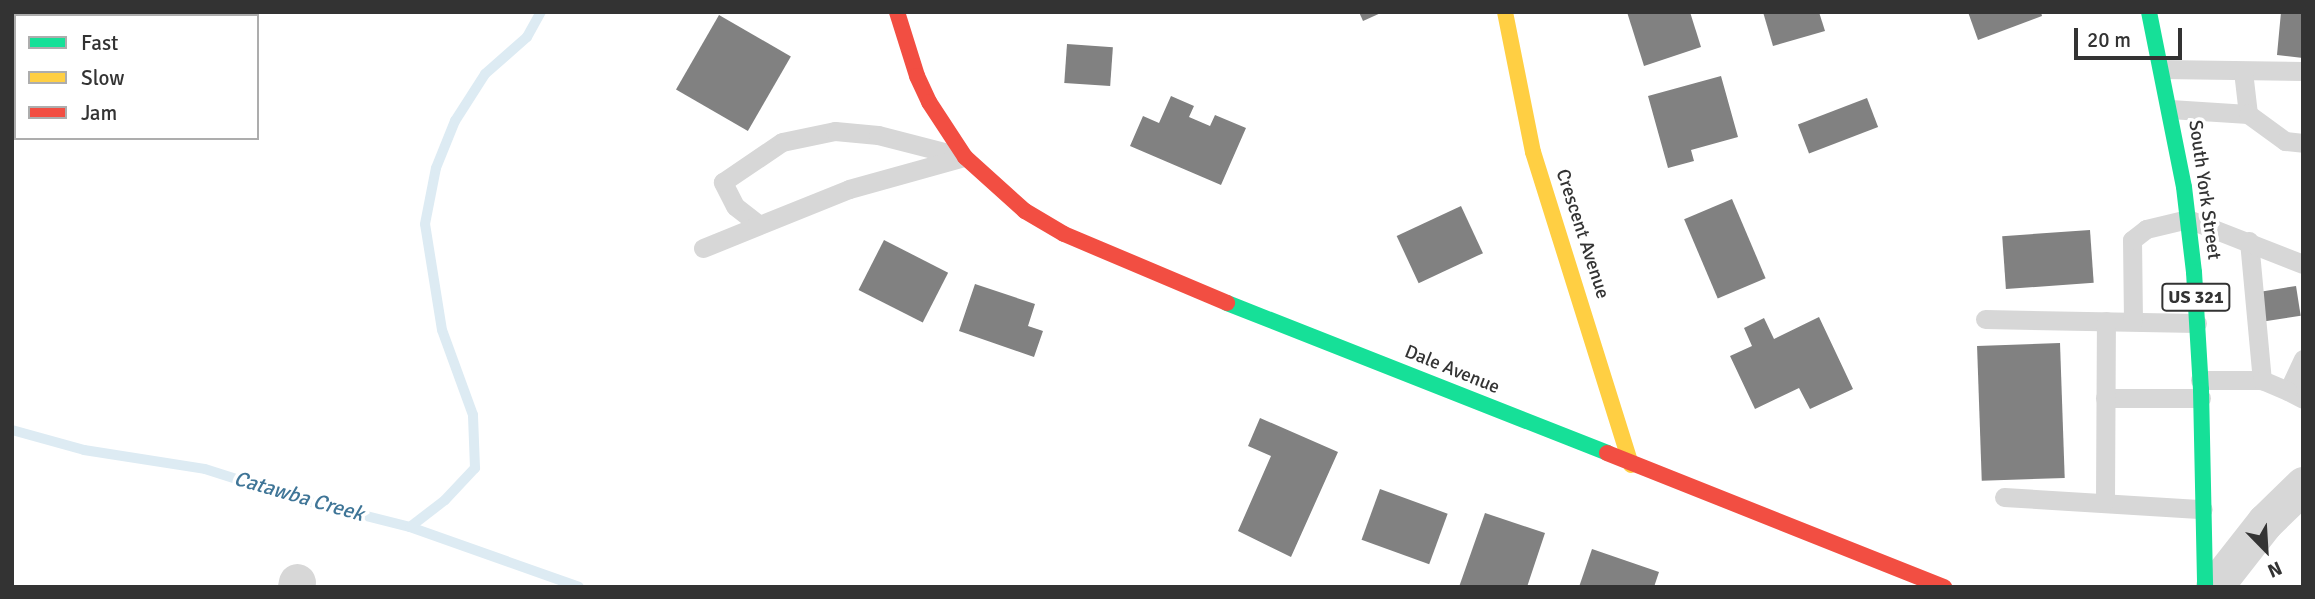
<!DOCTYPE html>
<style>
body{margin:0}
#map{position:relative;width:2315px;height:599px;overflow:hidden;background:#fff;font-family:Signika,sans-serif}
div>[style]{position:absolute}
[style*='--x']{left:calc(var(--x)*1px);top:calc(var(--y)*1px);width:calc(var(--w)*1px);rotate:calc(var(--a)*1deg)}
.stream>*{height:10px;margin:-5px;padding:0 5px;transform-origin:5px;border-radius:5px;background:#ddebf3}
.building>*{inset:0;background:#818181;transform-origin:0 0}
.lane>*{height:19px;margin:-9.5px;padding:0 9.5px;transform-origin:9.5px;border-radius:9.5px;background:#d7d7d7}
.street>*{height:37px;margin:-18.5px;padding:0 18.5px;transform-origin:18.5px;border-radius:18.5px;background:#d7d7d7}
.fast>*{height:16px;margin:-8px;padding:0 8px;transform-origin:8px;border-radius:8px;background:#16e098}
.slow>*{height:16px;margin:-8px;padding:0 8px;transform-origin:8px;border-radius:8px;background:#ffcf43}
.jam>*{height:16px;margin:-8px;padding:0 8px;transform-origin:8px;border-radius:8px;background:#f24e42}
span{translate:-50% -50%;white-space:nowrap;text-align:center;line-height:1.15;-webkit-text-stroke:7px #fff;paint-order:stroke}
.shield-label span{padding:2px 5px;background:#fff;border:2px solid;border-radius:5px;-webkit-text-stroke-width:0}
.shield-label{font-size:18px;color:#333;font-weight:700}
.street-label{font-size:19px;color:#333}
.water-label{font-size:21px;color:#3f7597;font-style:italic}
.frame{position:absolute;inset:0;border:14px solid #333;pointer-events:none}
.legend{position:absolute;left:14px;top:14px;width:245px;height:126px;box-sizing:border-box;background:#fff;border:2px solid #adadad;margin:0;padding:9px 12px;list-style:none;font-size:21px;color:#333}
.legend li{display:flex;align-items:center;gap:14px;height:35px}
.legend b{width:35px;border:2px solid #adadad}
.north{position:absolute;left:2231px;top:515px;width:70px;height:70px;-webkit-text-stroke:5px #fff;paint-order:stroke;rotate:156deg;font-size:19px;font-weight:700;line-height:28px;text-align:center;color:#333}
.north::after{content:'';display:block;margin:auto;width:24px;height:32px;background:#333;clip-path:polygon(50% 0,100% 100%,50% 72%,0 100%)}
.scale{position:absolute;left:2074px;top:28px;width:108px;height:32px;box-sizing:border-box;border:4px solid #333;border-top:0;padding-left:9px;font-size:21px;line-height:24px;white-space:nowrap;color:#333;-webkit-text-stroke:5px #fff;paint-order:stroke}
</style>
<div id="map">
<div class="stream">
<div style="--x:12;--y:430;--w:75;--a:15.5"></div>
<div style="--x:84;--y:450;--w:122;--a:8.9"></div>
<div style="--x:205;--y:469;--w:99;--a:17.7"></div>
<div style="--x:299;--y:499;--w:114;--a:14.2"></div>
<div style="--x:410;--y:527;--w:179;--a:19.5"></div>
<div style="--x:410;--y:527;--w:44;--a:-37.6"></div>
<div style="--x:445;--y:500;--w:44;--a:-46.8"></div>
<div style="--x:475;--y:468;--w:53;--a:-92.2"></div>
<div style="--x:473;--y:415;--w:90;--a:-110"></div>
<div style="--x:442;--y:330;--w:107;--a:-99.1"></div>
<div style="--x:425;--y:224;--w:57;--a:-78.9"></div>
<div style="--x:436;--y:168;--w:51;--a:-68"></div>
<div style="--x:455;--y:121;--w:56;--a:-57.4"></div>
<div style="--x:485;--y:74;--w:56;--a:-41.4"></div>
<div style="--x:527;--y:37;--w:29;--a:-61"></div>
</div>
<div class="building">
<div style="clip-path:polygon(1359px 12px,1383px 12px,1363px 21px)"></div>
<div style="clip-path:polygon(1627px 12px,1690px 12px,1701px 47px,1644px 66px)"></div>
<div style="clip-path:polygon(1763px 12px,1819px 12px,1825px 31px,1773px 46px)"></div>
<div style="clip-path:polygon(1968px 12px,2041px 12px,2042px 16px,1978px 40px)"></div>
<div style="clip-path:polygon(2281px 12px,2303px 12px,2303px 58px,2277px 55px)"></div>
<div style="left:719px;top:15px;width:83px;height:86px;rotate:30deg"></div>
<div style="left:1067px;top:44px;width:46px;height:39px;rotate:4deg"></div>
<div style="clip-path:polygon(1721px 76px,1738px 137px,1691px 150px,1694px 161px,1668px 168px,1648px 96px)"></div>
<div style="clip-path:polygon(1171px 96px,1194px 106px,1189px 117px,1210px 126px,1215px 115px,1246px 128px,1221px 185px,1130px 146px,1143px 116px,1159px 123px)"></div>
<div style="left:1867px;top:98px;width:31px;height:74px;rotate:69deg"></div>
<div style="left:1732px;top:199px;width:86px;height:52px;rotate:67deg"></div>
<div style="left:1461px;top:206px;width:52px;height:71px;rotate:65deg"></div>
<div style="left:2090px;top:230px;width:53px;height:88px;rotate:86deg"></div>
<div style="left:884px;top:240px;width:72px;height:56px;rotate:27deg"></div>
<div style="clip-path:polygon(975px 284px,1035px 304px,1028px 326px,1043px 331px,1034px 357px,959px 331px)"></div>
<div style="left:2296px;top:286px;width:30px;height:36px;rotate:81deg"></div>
<div style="clip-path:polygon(1819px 317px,1853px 389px,1810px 409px,1799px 388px,1755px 409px,1730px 356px,1752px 346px,1744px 328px,1764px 318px,1774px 339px)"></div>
<div style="left:2060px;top:343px;width:135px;height:83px;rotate:88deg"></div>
<div style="clip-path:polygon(1260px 418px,1338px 452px,1291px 557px,1238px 531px,1271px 456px,1248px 446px)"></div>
<div style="left:1380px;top:489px;width:72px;height:54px;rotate:20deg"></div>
<div style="clip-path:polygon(1485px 513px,1545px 533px,1527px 587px,1459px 587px)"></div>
<div style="clip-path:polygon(1592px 549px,1659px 572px,1654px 587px,1579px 587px)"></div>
</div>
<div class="lane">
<div style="--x:2162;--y:69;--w:141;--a:0.8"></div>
<div style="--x:2243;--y:71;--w:43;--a:83.4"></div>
<div style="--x:2170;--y:109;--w:78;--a:3.7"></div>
<div style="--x:2248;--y:114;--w:46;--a:36.1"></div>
<div style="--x:2285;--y:141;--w:18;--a:6"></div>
<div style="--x:758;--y:224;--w:29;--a:-142"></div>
<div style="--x:735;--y:206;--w:27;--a:-117"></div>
<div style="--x:723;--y:182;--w:71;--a:-34.1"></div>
<div style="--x:782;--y:142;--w:54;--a:-11.7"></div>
<div style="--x:835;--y:131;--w:43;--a:5.3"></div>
<div style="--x:878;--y:135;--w:85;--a:14.4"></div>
<div style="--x:2249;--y:241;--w:140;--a:84.7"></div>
<div style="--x:703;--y:248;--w:157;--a:-22"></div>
<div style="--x:849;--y:189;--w:119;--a:-15.5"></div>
<div style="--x:1985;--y:319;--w:212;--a:1.1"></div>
<div style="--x:2133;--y:321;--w:81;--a:-90.7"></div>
<div style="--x:2132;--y:240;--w:18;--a:-38"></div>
<div style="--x:2146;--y:229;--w:43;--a:-13.4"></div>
<div style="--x:2188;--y:219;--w:123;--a:21.4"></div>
<div style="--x:2303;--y:359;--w:35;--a:115"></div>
<div style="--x:2288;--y:391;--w:17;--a:28"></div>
<div style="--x:2200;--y:380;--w:62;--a:0"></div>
<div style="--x:2262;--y:380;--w:28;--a:23"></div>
<div style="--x:2105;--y:398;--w:96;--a:0"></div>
<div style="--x:2004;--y:497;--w:199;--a:3.5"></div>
<div style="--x:2105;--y:501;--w:180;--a:-89.7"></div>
</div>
<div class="street">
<div style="--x:296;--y:587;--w:5;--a:-79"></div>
<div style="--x:2214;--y:587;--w:83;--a:-51.9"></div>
<div style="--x:2265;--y:522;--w:53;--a:-44.2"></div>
</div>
<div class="fast">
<div style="--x:2149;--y:12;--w:178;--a:78.7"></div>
<div style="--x:2184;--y:187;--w:86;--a:83.3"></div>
<div style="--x:2194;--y:272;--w:118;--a:86.6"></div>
<div style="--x:2201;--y:390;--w:197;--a:88.8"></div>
<div style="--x:1227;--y:303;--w:409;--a:21.5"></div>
</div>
<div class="slow">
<div style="--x:1505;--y:12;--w:143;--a:78.7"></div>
<div style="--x:1533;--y:152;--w:328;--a:72.6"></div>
</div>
<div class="jam">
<div style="--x:897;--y:12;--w:67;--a:72.6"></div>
<div style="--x:917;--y:76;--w:29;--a:65"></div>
<div style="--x:929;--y:102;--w:66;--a:56.8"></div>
<div style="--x:965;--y:157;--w:81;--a:42"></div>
<div style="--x:1025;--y:211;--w:45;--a:30.5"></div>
<div style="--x:1064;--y:234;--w:177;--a:22.9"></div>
<div style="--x:1607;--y:453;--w:363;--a:21.7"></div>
</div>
<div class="shield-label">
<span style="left:2196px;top:297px">US 321</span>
</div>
<div class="street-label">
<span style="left:2204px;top:190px;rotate:82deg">South York Street</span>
<span style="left:1582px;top:234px;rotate:72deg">Crescent Avenue</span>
<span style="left:1452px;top:370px;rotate:22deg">Dale Avenue</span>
</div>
<div class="water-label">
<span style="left:299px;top:496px;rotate:16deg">Catawba Creek</span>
</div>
<div class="frame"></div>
<ul class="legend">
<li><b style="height:9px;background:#16e098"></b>Fast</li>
<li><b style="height:9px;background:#ffcf43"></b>Slow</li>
<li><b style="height:9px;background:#f24e42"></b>Jam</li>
</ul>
<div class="north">N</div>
<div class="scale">20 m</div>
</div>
